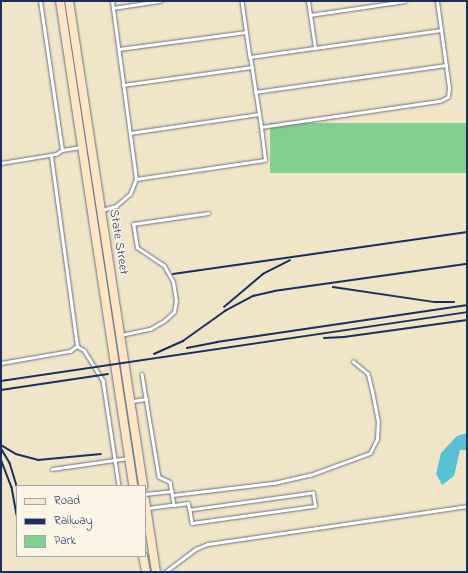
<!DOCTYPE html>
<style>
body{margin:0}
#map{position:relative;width:468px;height:573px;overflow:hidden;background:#f0e5c7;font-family:"Indie Flower",sans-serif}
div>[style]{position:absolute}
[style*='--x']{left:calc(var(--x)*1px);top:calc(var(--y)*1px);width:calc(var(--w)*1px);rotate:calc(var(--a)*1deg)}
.green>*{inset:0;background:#80d090;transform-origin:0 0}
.water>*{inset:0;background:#59c1d6}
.stream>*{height:1.5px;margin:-0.75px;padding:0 0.75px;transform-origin:0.75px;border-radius:0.75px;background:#59c1d6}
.roads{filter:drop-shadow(0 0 1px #666f83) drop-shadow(0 0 1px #666f83)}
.lane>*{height:2.5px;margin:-1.25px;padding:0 1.25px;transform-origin:1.25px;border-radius:1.25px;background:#fff}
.secondary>*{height:8px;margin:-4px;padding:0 4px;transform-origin:4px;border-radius:4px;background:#fde5c5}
.rail>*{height:1.5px;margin:-0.75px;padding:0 0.75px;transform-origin:0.75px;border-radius:0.75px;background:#1b2f5e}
span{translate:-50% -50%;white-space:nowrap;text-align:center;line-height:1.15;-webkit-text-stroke:3px #fcf5e5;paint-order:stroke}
.street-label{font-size:13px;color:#1b2f5e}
.frame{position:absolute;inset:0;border:2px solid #1b2f5e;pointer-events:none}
.legend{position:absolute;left:16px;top:485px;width:130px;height:72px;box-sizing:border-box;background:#fcf5e5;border:1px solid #a2a6af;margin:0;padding:5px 7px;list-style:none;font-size:12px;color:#1b2f5e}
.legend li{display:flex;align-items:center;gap:8px;height:20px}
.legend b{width:20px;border:1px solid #a2a6af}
</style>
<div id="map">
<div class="green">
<div style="left:467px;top:123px;width:50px;height:197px;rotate:90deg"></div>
</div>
<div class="water">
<div style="clip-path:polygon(467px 433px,467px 450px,460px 450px,454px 476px,442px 485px,436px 474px,441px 453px,457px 436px)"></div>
</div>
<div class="stream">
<div style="--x:412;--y:572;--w:10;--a:0"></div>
</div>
<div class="roads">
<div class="lane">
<div style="--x:242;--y:1;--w:57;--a:81.9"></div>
<div style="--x:113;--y:8;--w:48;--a:-8.5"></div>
<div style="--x:310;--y:15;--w:96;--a:-8.4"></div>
<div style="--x:315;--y:48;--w:127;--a:-8.1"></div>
<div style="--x:119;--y:49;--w:128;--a:-7.6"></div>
<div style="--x:123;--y:85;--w:130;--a:-7.9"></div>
<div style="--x:255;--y:92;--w:193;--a:-8"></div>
<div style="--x:261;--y:127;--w:71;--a:-98.9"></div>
<div style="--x:250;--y:57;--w:66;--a:-7.9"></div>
<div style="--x:315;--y:48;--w:48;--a:-98.5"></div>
<div style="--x:130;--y:133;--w:130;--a:-8.4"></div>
<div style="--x:62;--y:150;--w:19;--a:-9"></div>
<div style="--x:1;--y:163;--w:56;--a:-9.3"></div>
<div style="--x:56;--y:154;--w:7;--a:-34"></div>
<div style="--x:62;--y:150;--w:151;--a:-98.4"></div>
<div style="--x:136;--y:179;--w:130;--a:-8.4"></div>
<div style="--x:265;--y:160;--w:33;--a:-97"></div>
<div style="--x:261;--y:127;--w:181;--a:-8.3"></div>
<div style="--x:440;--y:101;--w:9;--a:-27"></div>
<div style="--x:448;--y:97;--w:9;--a:-84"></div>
<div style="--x:449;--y:88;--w:88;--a:-97.9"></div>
<div style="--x:102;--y:210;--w:15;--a:-16"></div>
<div style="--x:116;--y:206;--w:18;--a:-41"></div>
<div style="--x:130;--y:194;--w:16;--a:-68"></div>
<div style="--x:136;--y:179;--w:180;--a:-97.7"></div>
<div style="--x:121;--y:335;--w:30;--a:-12"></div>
<div style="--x:150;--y:329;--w:16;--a:-30"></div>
<div style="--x:164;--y:321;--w:13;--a:-42"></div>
<div style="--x:174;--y:312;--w:11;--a:-80"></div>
<div style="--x:176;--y:301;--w:19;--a:-99"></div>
<div style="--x:173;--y:282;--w:18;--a:-119"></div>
<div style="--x:164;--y:266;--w:32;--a:-146"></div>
<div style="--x:137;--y:248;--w:24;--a:-99"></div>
<div style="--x:133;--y:224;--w:76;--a:-8.3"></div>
<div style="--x:77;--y:346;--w:8;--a:30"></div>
<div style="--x:84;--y:350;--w:36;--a:58"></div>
<div style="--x:103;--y:380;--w:107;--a:81.4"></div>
<div style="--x:1;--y:363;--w:70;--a:-9.9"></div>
<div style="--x:70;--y:351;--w:9;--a:-36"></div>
<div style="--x:77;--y:346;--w:192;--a:-97.8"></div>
<div style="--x:142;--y:374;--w:104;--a:80.6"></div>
<div style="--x:159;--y:477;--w:12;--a:24"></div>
<div style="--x:170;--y:482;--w:23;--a:80"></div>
<div style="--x:174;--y:505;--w:27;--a:172"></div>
<div style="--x:132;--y:401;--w:14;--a:-8"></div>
<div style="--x:52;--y:469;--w:77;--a:-8.2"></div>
<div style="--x:145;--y:494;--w:27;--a:-6"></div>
<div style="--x:173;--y:495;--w:102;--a:-6.8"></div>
<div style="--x:274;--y:483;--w:37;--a:-13"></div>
<div style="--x:310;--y:475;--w:64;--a:-20.1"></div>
<div style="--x:370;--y:453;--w:16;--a:-63"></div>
<div style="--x:377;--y:439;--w:17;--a:-87"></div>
<div style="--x:378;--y:422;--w:31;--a:-101"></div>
<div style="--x:372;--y:392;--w:18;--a:-103"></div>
<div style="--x:368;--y:374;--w:19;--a:-141"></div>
<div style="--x:174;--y:505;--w:14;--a:-8"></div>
<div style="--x:188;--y:503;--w:7;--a:74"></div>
<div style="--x:190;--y:510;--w:13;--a:81"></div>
<div style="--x:192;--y:523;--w:124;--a:-7.9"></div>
<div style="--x:315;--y:506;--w:13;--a:-99"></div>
<div style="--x:313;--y:493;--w:124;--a:172.1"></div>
<div style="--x:165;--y:572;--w:39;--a:-37"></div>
<div style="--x:196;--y:549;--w:13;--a:-23"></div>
<div style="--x:208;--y:544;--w:262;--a:-8.3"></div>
</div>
<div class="secondary">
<div style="--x:60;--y:1;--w:490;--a:81.4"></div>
<div style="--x:69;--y:1;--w:491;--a:81.3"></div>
<div style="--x:145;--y:500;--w:73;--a:81.3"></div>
<div style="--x:143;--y:556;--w:16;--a:79"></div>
</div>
</div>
<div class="rail">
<div style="--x:173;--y:274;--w:297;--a:-8.1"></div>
<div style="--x:333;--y:287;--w:103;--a:8.4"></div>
<div style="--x:435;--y:302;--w:19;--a:0"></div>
<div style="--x:224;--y:307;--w:51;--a:-40.2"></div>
<div style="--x:263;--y:274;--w:30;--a:-27"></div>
<div style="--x:324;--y:338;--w:20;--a:-3"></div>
<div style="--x:344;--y:337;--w:124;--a:-7.9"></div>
<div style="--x:187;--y:348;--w:31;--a:-11"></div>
<div style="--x:217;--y:342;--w:253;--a:-8.4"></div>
<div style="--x:154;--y:354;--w:32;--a:-24"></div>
<div style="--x:183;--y:341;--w:52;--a:-35.5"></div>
<div style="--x:225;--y:311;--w:32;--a:-28"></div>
<div style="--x:253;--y:296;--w:22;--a:-13"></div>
<div style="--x:274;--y:291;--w:195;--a:-8"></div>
<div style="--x:1;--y:381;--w:471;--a:-8.4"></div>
<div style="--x:1;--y:390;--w:108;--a:-8.5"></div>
<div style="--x:1;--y:445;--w:17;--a:31"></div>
<div style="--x:16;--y:454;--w:23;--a:15"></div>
<div style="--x:38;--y:460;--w:63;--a:-5.4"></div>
<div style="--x:1;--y:448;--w:17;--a:59"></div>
<div style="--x:10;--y:463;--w:24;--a:73"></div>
<div style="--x:1;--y:459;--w:30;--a:69"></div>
<div style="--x:12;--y:487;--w:28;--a:80"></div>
</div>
<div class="street-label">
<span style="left:118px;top:242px;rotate:81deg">State Street</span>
</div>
<div class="frame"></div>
<ul class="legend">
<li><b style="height:5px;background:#fde5c5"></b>Road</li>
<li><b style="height:5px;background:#1b2f5e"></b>Railway</li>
<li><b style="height:11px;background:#80d090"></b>Park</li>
</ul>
</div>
